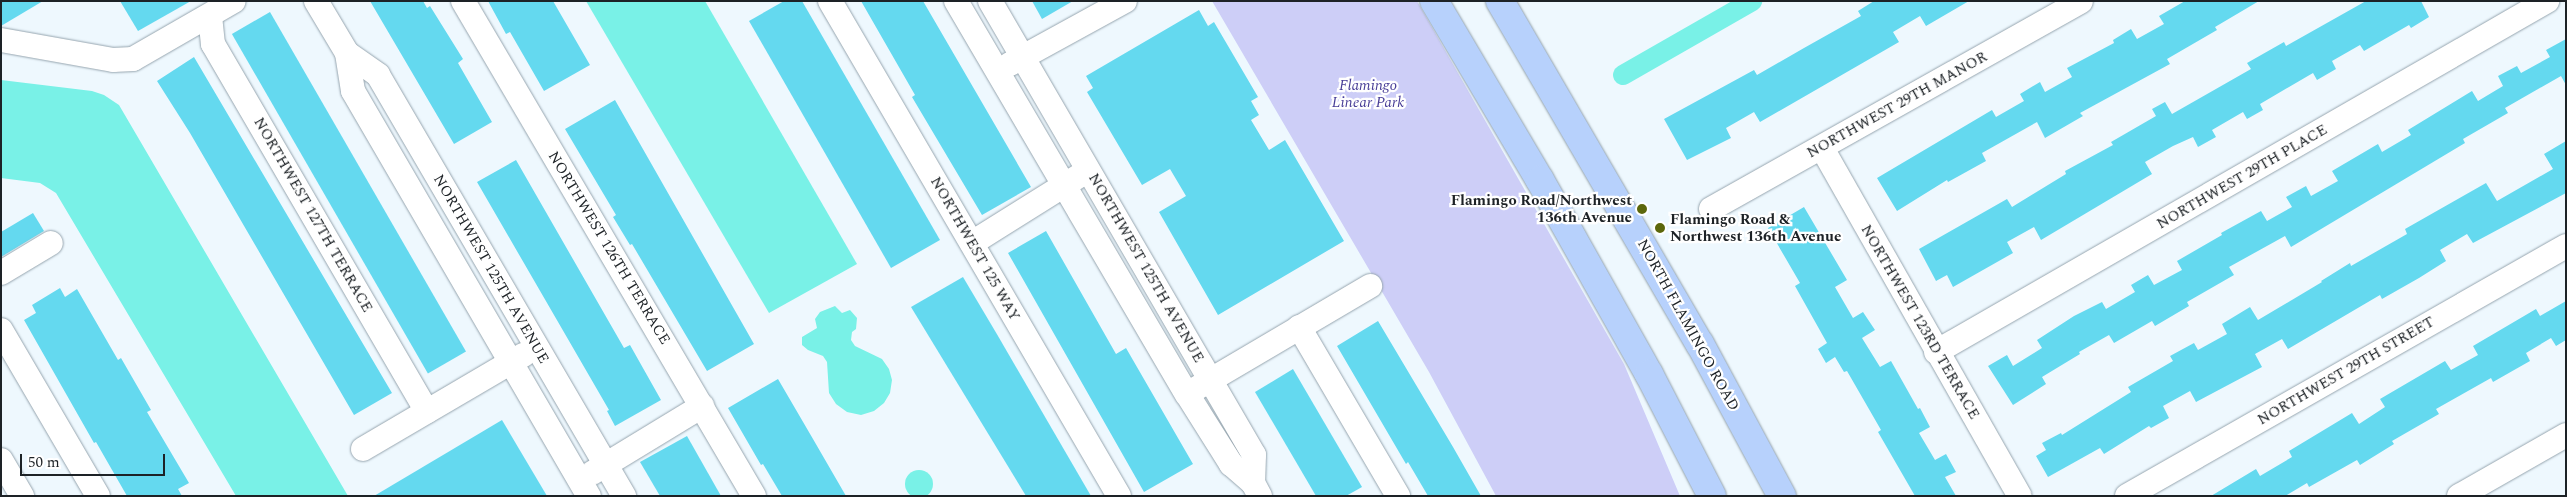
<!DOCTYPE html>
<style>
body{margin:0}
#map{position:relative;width:2567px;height:497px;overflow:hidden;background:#eef8fe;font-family:Spectral,serif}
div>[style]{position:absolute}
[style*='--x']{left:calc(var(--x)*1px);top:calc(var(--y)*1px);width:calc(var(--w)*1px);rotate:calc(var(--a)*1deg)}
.green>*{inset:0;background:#cdcef7}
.water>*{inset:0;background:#79f1e7}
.round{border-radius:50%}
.canal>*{height:20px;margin:-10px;padding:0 10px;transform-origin:10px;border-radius:10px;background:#79f1e7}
.building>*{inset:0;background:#64d9ef;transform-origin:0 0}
.roads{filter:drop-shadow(0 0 1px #96a5af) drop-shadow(0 0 1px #96a5af)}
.street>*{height:24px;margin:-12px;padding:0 12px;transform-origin:12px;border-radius:12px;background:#fff}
.highway>*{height:28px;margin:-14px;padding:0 14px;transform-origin:14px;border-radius:14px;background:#b7d1fc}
.dots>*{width:14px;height:14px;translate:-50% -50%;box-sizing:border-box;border:2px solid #fff;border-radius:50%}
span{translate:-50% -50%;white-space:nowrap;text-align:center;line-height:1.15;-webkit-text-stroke:4.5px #fff;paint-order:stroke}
.park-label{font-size:15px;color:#483e97;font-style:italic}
.street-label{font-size:15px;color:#1d2226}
.poi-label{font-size:15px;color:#1d2226;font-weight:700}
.right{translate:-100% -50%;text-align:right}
.left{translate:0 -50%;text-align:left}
.frame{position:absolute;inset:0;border:2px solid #1d2226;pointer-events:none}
.scale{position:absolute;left:20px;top:454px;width:145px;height:22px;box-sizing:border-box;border:2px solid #1d2226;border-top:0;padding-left:6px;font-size:15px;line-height:18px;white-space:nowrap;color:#1d2226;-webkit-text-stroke:4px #fff;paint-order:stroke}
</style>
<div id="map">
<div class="green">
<div style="clip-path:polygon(1212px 1px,1417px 1px,1624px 364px,1680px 496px,1496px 496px,1429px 372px)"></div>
</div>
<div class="water">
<div style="clip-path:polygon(586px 1px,705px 1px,857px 264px,769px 313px)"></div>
<div style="clip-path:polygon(1px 80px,92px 91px,104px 95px,119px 105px,348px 496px,236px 496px,56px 193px,40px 183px,1px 178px)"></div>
<div style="clip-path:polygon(835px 306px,842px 313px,850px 310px,857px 318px,856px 329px,852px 332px,851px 340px,855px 346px,882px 359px,889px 369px,892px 380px,890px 393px,884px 403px,874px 411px,861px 415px,847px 412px,836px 404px,829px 393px,827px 362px,823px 356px,808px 350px,802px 345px,802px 337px,817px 328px,815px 319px,820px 312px)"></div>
<div class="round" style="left:905px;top:470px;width:28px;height:28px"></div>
</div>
<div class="canal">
<div style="--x:1623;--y:75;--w:149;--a:-29.8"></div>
</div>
<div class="building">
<div style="clip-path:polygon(1px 1px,43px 1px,1px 26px)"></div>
<div style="clip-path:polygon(120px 1px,191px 1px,138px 31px)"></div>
<div style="clip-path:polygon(370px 1px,423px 1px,427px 8px,430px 6px,463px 59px,458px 63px,492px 122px,454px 144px)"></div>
<div style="clip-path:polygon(488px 1px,553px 1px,590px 65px,544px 91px,510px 32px,506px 34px)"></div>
<div style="clip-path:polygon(784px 1px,802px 1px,940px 240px,891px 268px,749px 21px)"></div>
<div style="clip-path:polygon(861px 1px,923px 1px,1031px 187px,982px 215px,912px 97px,915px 95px)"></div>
<div style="clip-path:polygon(1032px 1px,1073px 1px,1042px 19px)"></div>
<div style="clip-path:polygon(1874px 1px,1969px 1px,1926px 26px,1920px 16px,1893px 32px,1899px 42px,1760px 122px,1754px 112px,1726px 128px,1731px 138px,1687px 160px,1664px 119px,1754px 70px,1757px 75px,1804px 48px,1861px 16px,1858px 11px)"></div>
<div style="clip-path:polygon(2185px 1px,2259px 1px,2215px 27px,2217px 30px,2167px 59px,2170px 64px,2080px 113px,2083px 116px,2045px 138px,2037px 122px,1982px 153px,1986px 161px,1948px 182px,1947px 180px,1897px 211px,1877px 178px,1992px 110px,1996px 117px,2024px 101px,2020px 94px,2040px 82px,2045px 92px,2072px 77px,2067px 68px,2114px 43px,2113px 40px,2131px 29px,2137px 39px,2164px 24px,2159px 16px)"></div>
<div style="clip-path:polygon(2366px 1px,2421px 1px,2429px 17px,2411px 28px,2409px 25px,2364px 51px,2360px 45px,2332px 61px,2336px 69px,2317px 80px,2313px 73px,2260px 104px,2263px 110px,2247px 119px,2243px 112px,2212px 130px,2216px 137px,2198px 147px,2193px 137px,2173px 146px,2145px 162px,2152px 174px,2041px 240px,2034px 227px,2007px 242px,2013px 253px,1953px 287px,1947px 275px,1936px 281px,1919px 249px,2007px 199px,2012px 207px,2066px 174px,2065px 171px,2113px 145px,2111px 142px,2156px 116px,2152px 109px,2165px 102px,2172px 114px,2251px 69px,2247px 63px,2284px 42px,2286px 46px)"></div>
<div style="clip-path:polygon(1199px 10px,1208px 26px,1214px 22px,1258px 97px,1251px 101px,1259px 115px,1251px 120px,1269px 150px,1285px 140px,1344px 241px,1218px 315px,1159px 212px,1186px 196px,1170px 169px,1142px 185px,1087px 92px,1093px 88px,1086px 76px)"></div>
<div style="left:270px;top:12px;width:392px;height:44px;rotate:60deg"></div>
<div style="clip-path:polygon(2566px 39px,2566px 85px,2561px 76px,2505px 108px,2508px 113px,2463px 139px,2465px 143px,2291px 247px,2285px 236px,2229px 267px,2234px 275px,2187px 302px,2189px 306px,2155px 326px,2152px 321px,2114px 343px,2109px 335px,2079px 352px,2080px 354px,2042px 377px,2046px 384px,2013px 405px,1988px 366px,2007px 355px,2013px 366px,2042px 348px,2037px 340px,2074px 316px,2102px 302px,2106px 309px,2135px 292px,2131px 285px,2148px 275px,2154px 285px,2182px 270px,2177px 261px,2222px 235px,2221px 233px,2261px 211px,2267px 221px,2292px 207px,2286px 197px,2306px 186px,2311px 196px,2338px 181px,2332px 171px,2378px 144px,2382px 152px,2411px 135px,2408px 130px,2472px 91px,2478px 101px,2503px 86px,2498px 76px,2517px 66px,2521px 73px,2550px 57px,2546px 50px)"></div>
<div style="clip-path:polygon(194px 57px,392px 393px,354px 415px,190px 133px,157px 81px)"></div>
<div style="clip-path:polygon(615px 100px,754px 344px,707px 371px,632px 244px,630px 245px,613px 217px,616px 215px,565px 129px)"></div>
<div style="clip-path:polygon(2566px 141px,2566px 193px,2473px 243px,2467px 234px,2440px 250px,2446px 261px,2419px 278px,2382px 299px,2380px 295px,2288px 349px,2282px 339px,2255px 354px,2262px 367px,2196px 402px,2190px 391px,2163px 406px,2169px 418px,2151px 428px,2149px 426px,2104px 454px,2100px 448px,2048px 477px,2036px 456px,2046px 450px,2042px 443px,2061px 433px,2062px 435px,2131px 392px,2128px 387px,2173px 361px,2170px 356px,2194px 343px,2198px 350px,2227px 334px,2222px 324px,2250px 307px,2258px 320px,2322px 282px,2321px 281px,2350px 263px,2351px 266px,2407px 234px,2405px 229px,2486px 183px,2497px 201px,2553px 169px,2544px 154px)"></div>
<div style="clip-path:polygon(516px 160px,624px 348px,630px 345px,661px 400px,615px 426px,607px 411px,609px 410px,477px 182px)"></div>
<div style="clip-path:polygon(1804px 207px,1847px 280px,1835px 287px,1853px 318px,1863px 312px,1875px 330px,1862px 338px,1880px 367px,1891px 361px,1918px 409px,1920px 408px,1930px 427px,1919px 433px,1935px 460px,1946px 454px,1956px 472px,1945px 477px,1956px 496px,1915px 496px,1878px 432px,1881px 430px,1847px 371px,1844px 372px,1835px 357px,1826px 363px,1818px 349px,1827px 343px,1795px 286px,1800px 283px,1768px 228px)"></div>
<div style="clip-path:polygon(33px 213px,44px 231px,1px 257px,1px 232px)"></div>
<div style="clip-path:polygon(1046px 231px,1116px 354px,1126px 348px,1193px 464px,1144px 492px,1008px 253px)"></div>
<div style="clip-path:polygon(963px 277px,998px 336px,1091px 496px,1026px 496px,911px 307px)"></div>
<div style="clip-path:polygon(60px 288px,65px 297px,77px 289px,118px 360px,121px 358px,151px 410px,147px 412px,189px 483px,178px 489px,182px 496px,127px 496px,96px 442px,94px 443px,24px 320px,36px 313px,32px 305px)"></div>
<div style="clip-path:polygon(2566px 301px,2566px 340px,2556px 346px,2551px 338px,2526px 353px,2530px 361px,2493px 382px,2491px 378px,2436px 409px,2439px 414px,2392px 441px,2394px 444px,2360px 465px,2357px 460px,2309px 487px,2307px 483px,2285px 496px,2211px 496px,2256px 469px,2260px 476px,2292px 457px,2289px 451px,2352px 413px,2359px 424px,2385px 407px,2380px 399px,2445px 361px,2451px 370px,2478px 355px,2473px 346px,2536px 309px,2540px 316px)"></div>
<div style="clip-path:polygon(1378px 321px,1453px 447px,1481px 496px,1428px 496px,1408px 462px,1406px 464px,1337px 346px)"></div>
<div style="clip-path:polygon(1293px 369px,1362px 487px,1346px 496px,1316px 496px,1255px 392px)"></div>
<div style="clip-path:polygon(778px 379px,813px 439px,846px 496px,782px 496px,763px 464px,761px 465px,728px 408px)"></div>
<div style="clip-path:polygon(502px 420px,547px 496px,374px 496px)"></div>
<div style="clip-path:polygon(687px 436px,721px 496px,660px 496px,640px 462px)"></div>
</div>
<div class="roads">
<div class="street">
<div style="--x:316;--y:1;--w:61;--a:59.2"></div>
<div style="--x:347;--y:53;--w:38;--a:81"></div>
<div style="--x:353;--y:91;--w:469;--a:59.8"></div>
<div style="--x:463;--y:1;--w:574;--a:59.55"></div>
<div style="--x:830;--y:1;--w:573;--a:59.72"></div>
<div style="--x:956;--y:1;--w:456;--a:59.6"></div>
<div style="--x:1187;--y:394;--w:83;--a:57.8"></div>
<div style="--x:1231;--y:464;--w:29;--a:41"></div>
<div style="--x:1253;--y:483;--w:15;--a:62"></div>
<div style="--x:990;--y:1;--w:525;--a:59.82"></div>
<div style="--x:1254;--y:455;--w:28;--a:92"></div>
<div style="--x:210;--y:16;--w:28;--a:84"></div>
<div style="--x:213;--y:44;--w:425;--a:59.8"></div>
<div style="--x:1;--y:40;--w:114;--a:10.1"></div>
<div style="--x:113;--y:60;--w:20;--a:-3"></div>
<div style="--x:133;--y:59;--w:116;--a:-29.9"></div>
<div style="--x:347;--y:53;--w:38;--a:35"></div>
<div style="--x:378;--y:75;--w:488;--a:59.7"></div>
<div style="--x:1010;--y:64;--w:131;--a:-28.7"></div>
<div style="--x:1822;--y:148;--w:400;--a:60.4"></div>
<div style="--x:1711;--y:209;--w:424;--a:-29.3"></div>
<div style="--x:972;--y:243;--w:126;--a:-32.1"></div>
<div style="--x:1;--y:273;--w:58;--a:-31"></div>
<div style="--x:1299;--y:327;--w:196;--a:59.6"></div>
<div style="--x:1;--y:330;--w:192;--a:59.7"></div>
<div style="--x:1936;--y:352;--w:705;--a:-29.88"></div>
<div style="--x:1197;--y:388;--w:201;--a:-30.5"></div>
<div style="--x:363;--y:449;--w:186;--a:-30.4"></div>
<div style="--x:1;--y:460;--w:42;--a:59.7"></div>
<div style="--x:592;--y:473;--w:129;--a:-31.3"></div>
<div style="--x:2127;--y:496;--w:505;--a:-29.66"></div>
<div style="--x:2459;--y:496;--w:123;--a:-29.7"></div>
</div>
<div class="highway">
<div style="--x:1434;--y:1;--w:208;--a:59.4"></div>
<div style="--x:1540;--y:180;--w:223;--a:60.7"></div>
<div style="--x:1649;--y:374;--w:137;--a:62.7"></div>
<div style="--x:1500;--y:1;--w:397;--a:59.8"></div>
<div style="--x:1700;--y:344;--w:173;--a:61.7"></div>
</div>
</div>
<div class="dots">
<div style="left:1642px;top:209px;background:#5c670b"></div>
<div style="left:1660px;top:228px;background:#5c670b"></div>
</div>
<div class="park-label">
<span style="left:1368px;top:94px">Flamingo<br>Linear Park</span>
</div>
<div class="street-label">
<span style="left:1897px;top:105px;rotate:-29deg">NORTHWEST 29TH MANOR</span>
<span style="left:2242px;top:177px;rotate:-30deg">NORTHWEST 29TH PLACE</span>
<span style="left:313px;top:215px;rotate:60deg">NORTHWEST 127TH TERRACE</span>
<span style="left:609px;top:248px;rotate:59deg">NORTHWEST 126TH TERRACE</span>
<span style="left:975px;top:249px;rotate:60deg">NORTHWEST 125 WAY</span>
<span style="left:1146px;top:268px;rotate:60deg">NORTHWEST 125TH AVENUE</span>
<span style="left:491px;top:269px;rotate:60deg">NORTHWEST 125TH AVENUE</span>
<span style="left:1920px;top:322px;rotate:60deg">NORTHWEST 123RD TERRACE</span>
<span style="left:1688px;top:325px;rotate:61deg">NORTH FLAMINGO ROAD</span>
<span style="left:2346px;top:371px;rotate:-30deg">NORTHWEST 29TH STREET</span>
</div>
<div class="poi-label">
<span class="right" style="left:1632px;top:209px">Flamingo Road/Northwest<br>136th Avenue</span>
<span class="left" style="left:1670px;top:228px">Flamingo Road &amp;<br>Northwest 136th Avenue</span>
</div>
<div class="frame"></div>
<div class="scale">50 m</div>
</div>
